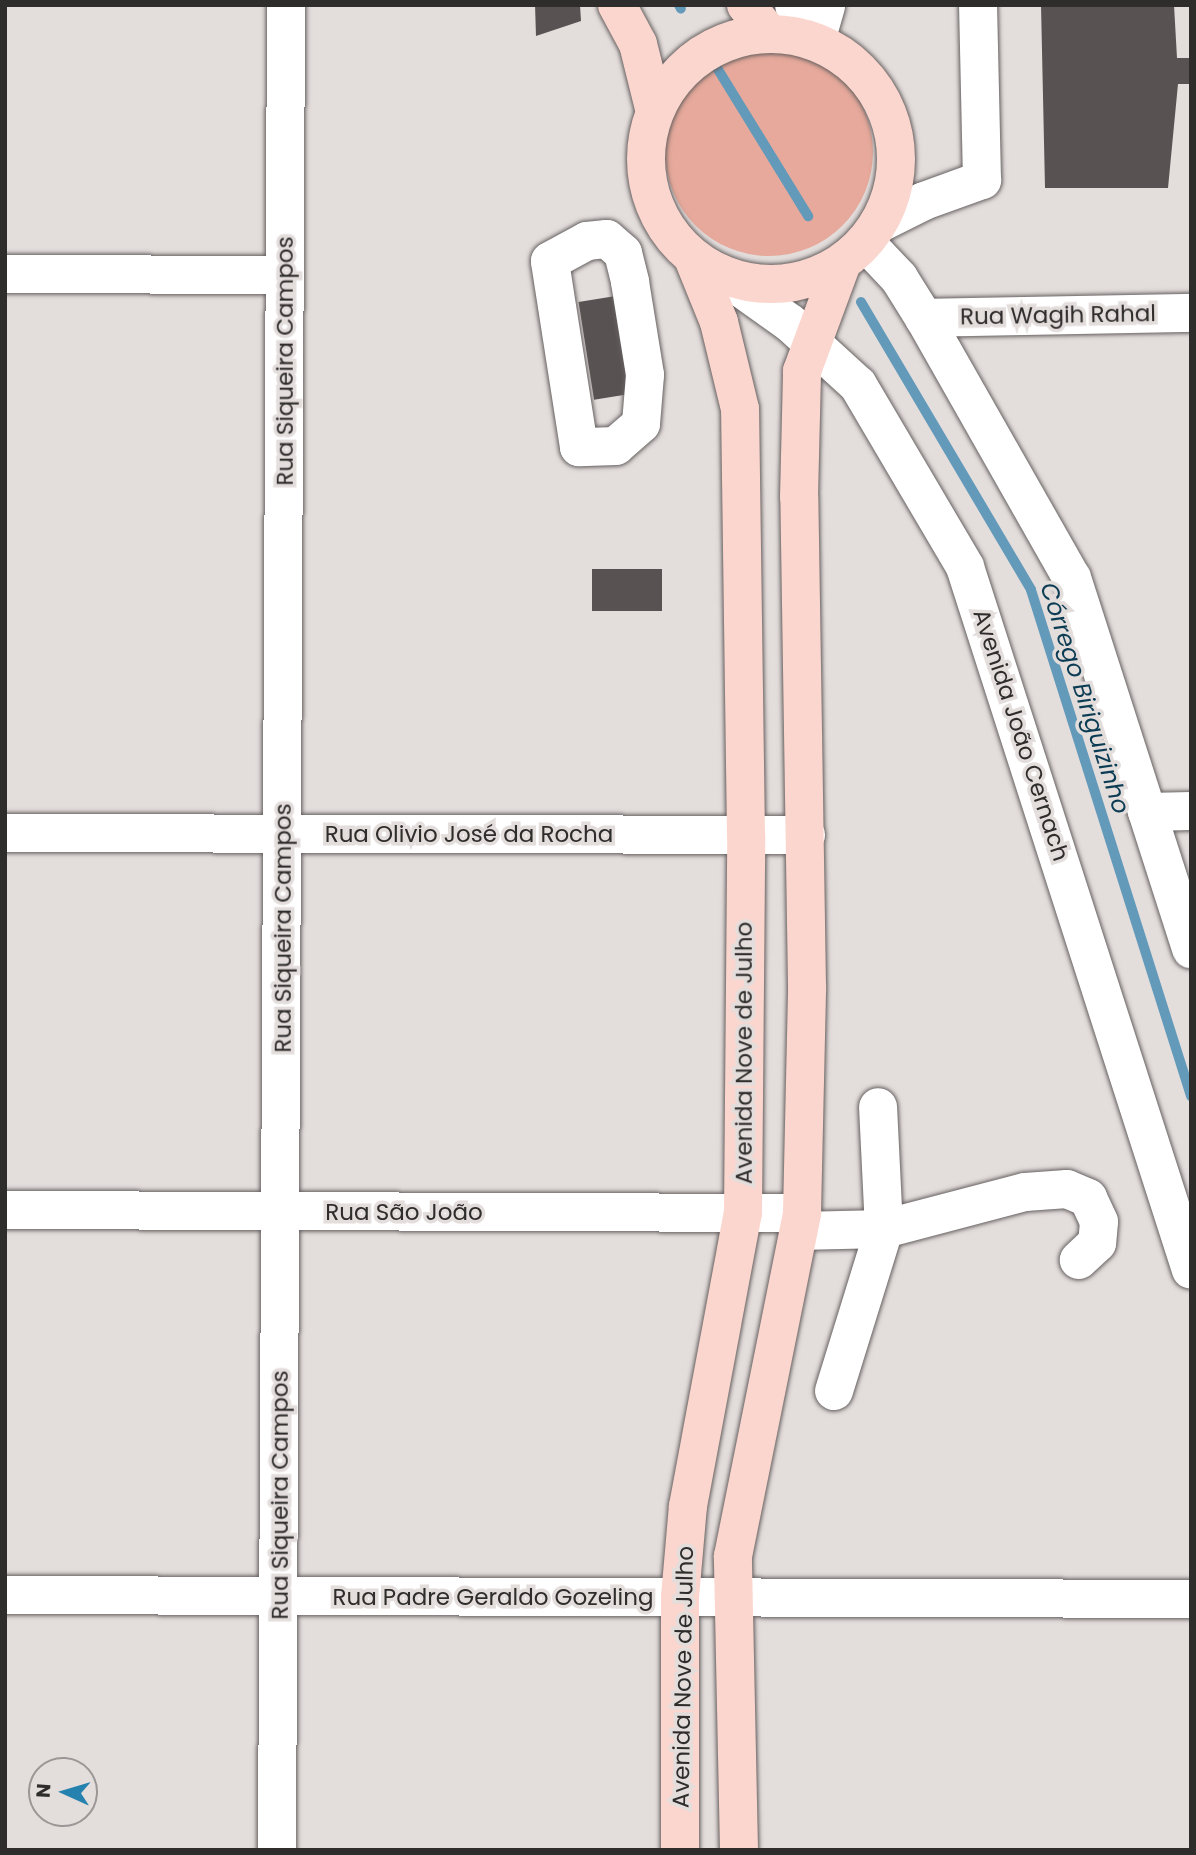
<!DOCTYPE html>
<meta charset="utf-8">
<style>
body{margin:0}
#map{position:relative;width:1196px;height:1855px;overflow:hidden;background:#e3dddc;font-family:Poppins,sans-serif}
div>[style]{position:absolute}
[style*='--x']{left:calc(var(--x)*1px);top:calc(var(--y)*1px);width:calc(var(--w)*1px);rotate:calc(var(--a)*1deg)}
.green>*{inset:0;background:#e6a99b}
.round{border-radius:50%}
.stream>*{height:10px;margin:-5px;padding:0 5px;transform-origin:5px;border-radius:5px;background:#639aba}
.building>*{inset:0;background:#585352;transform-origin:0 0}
.roads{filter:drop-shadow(0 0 2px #666160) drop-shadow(0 0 2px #666160)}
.minor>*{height:38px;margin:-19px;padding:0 19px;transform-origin:19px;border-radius:19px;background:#fff}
.major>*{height:38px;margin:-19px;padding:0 19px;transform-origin:19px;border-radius:19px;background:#fbd6ce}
.major>.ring{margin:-19px;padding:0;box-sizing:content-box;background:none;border:38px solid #fbd6ce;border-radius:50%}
span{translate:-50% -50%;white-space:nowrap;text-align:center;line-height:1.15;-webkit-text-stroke:7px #e3dddc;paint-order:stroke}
.street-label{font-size:23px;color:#2f2d2c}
.water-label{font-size:24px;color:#0c3c53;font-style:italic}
.frame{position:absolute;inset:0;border:7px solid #2f2d2c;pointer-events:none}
.north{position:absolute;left:28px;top:1757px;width:70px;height:70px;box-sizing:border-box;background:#e3dddc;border:2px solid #9b9796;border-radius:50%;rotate:274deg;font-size:19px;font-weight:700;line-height:28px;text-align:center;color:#2f2d2c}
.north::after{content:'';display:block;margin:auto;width:24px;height:32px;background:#2582af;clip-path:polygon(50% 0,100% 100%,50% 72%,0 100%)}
</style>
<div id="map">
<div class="green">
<div class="round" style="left:665px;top:48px;width:208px;height:208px"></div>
</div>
<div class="stream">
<div style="--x:679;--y:5;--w:4;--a:63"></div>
<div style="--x:714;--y:63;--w:180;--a:58.4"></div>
<div style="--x:861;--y:302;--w:334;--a:59.4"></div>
<div style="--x:1031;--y:590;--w:531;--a:72.45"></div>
</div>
<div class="building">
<div style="clip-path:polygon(535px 5px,580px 5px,581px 21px,536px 36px)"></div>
<div style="clip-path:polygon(1041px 5px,1174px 5px,1177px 58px,1191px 58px,1191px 84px,1178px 84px,1168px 188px,1045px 188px)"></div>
<div style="left:622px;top:295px;width:99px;height:44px;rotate:81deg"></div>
<div style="left:662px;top:569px;width:42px;height:70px;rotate:90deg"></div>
</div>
<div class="roads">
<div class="minor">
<div style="--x:794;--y:5;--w:33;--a:74"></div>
<div style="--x:816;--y:41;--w:37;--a:-74"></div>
<div style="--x:878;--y:224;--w:51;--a:-26.6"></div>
<div style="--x:924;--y:201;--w:62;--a:-19.9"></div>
<div style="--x:982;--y:180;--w:175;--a:-91.3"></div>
<div style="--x:607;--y:239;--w:21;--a:41"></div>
<div style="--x:623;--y:253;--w:30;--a:76"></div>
<div style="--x:630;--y:282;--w:94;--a:80.8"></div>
<div style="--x:645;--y:375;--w:49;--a:94.7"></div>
<div style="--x:641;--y:424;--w:33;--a:139"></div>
<div style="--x:616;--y:446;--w:37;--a:178"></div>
<div style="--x:579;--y:447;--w:188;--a:-98.9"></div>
<div style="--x:550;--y:261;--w:42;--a:-28.4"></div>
<div style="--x:587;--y:241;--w:20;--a:-6"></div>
<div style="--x:865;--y:242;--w:50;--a:46.6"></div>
<div style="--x:899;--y:278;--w:47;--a:58"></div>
<div style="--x:924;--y:318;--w:299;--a:60.4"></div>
<div style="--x:1072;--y:578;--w:390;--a:72.2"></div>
<div style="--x:5;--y:274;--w:280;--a:0.2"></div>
<div style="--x:724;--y:276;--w:81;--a:35.5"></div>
<div style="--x:790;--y:323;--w:92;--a:42.4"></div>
<div style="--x:858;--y:385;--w:211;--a:59.5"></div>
<div style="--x:965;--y:567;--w:738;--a:72.18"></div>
<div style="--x:924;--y:318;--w:267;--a:-1.1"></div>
<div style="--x:1147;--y:812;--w:44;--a:-1.3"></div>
<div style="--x:5;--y:833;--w:801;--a:0.14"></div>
<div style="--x:5;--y:1210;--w:797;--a:0.22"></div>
<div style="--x:798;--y:1231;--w:86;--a:-1.3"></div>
<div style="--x:884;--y:1229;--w:146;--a:-14.7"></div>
<div style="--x:1025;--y:1192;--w:42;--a:-4.1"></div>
<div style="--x:1067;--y:1189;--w:23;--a:23"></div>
<div style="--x:1088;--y:1198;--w:26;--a:65"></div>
<div style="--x:1099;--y:1222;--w:21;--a:95"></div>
<div style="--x:1097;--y:1243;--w:25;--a:137"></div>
<div style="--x:834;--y:1391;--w:170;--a:-72.8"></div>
<div style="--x:884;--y:1229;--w:122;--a:-92.8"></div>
<div style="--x:5;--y:1595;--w:1186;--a:0.19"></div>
<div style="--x:277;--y:1850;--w:1845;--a:-89.72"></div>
</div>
<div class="major">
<div style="--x:617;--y:5;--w:44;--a:61.7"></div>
<div style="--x:638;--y:44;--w:66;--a:76"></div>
<div style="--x:746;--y:5;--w:36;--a:51"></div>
<div class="ring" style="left:646px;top:34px;width:212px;height:212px"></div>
<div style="--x:680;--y:1850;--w:253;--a:-90"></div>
<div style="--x:680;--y:1597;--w:91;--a:-85"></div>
<div style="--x:688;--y:1506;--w:298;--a:-79.4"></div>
<div style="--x:743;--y:1213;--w:378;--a:-89.5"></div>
<div style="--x:746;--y:835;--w:426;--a:-90.8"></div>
<div style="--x:740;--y:409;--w:89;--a:-103.6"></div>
<div style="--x:719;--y:322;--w:69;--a:-112.1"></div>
<div style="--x:739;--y:1850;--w:294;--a:-91.2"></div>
<div style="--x:733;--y:1556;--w:350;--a:-78.6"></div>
<div style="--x:802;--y:1213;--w:227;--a:-88.7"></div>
<div style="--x:807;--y:986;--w:489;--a:-90.9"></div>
<div style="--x:799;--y:497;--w:126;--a:-88.6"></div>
<div style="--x:802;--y:371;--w:115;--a:-69.7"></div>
</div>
</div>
<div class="street-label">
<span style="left:1058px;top:315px;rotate:-1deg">Rua Wagih Rahal</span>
<span style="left:285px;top:361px;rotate:-90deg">Rua Siqueira Campos</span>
<span style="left:1021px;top:735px;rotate:72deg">Avenida João Cernach</span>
<span style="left:469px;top:834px">Rua Olivio José da Rocha</span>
<span style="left:283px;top:928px;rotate:-90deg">Rua Siqueira Campos</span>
<span style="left:744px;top:1053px;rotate:-90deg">Avenida Nove de Julho</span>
<span style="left:404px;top:1212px">Rua São João</span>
<span style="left:280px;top:1495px;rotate:-90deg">Rua Siqueira Campos</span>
<span style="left:493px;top:1597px">Rua Padre Geraldo Gozeling</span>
<span style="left:683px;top:1677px;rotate:-89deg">Avenida Nove de Julho</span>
</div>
<div class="water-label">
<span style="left:1085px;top:698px;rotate:72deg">Córrego Biriguizinho</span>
</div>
<div class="frame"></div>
<div class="north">N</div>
</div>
